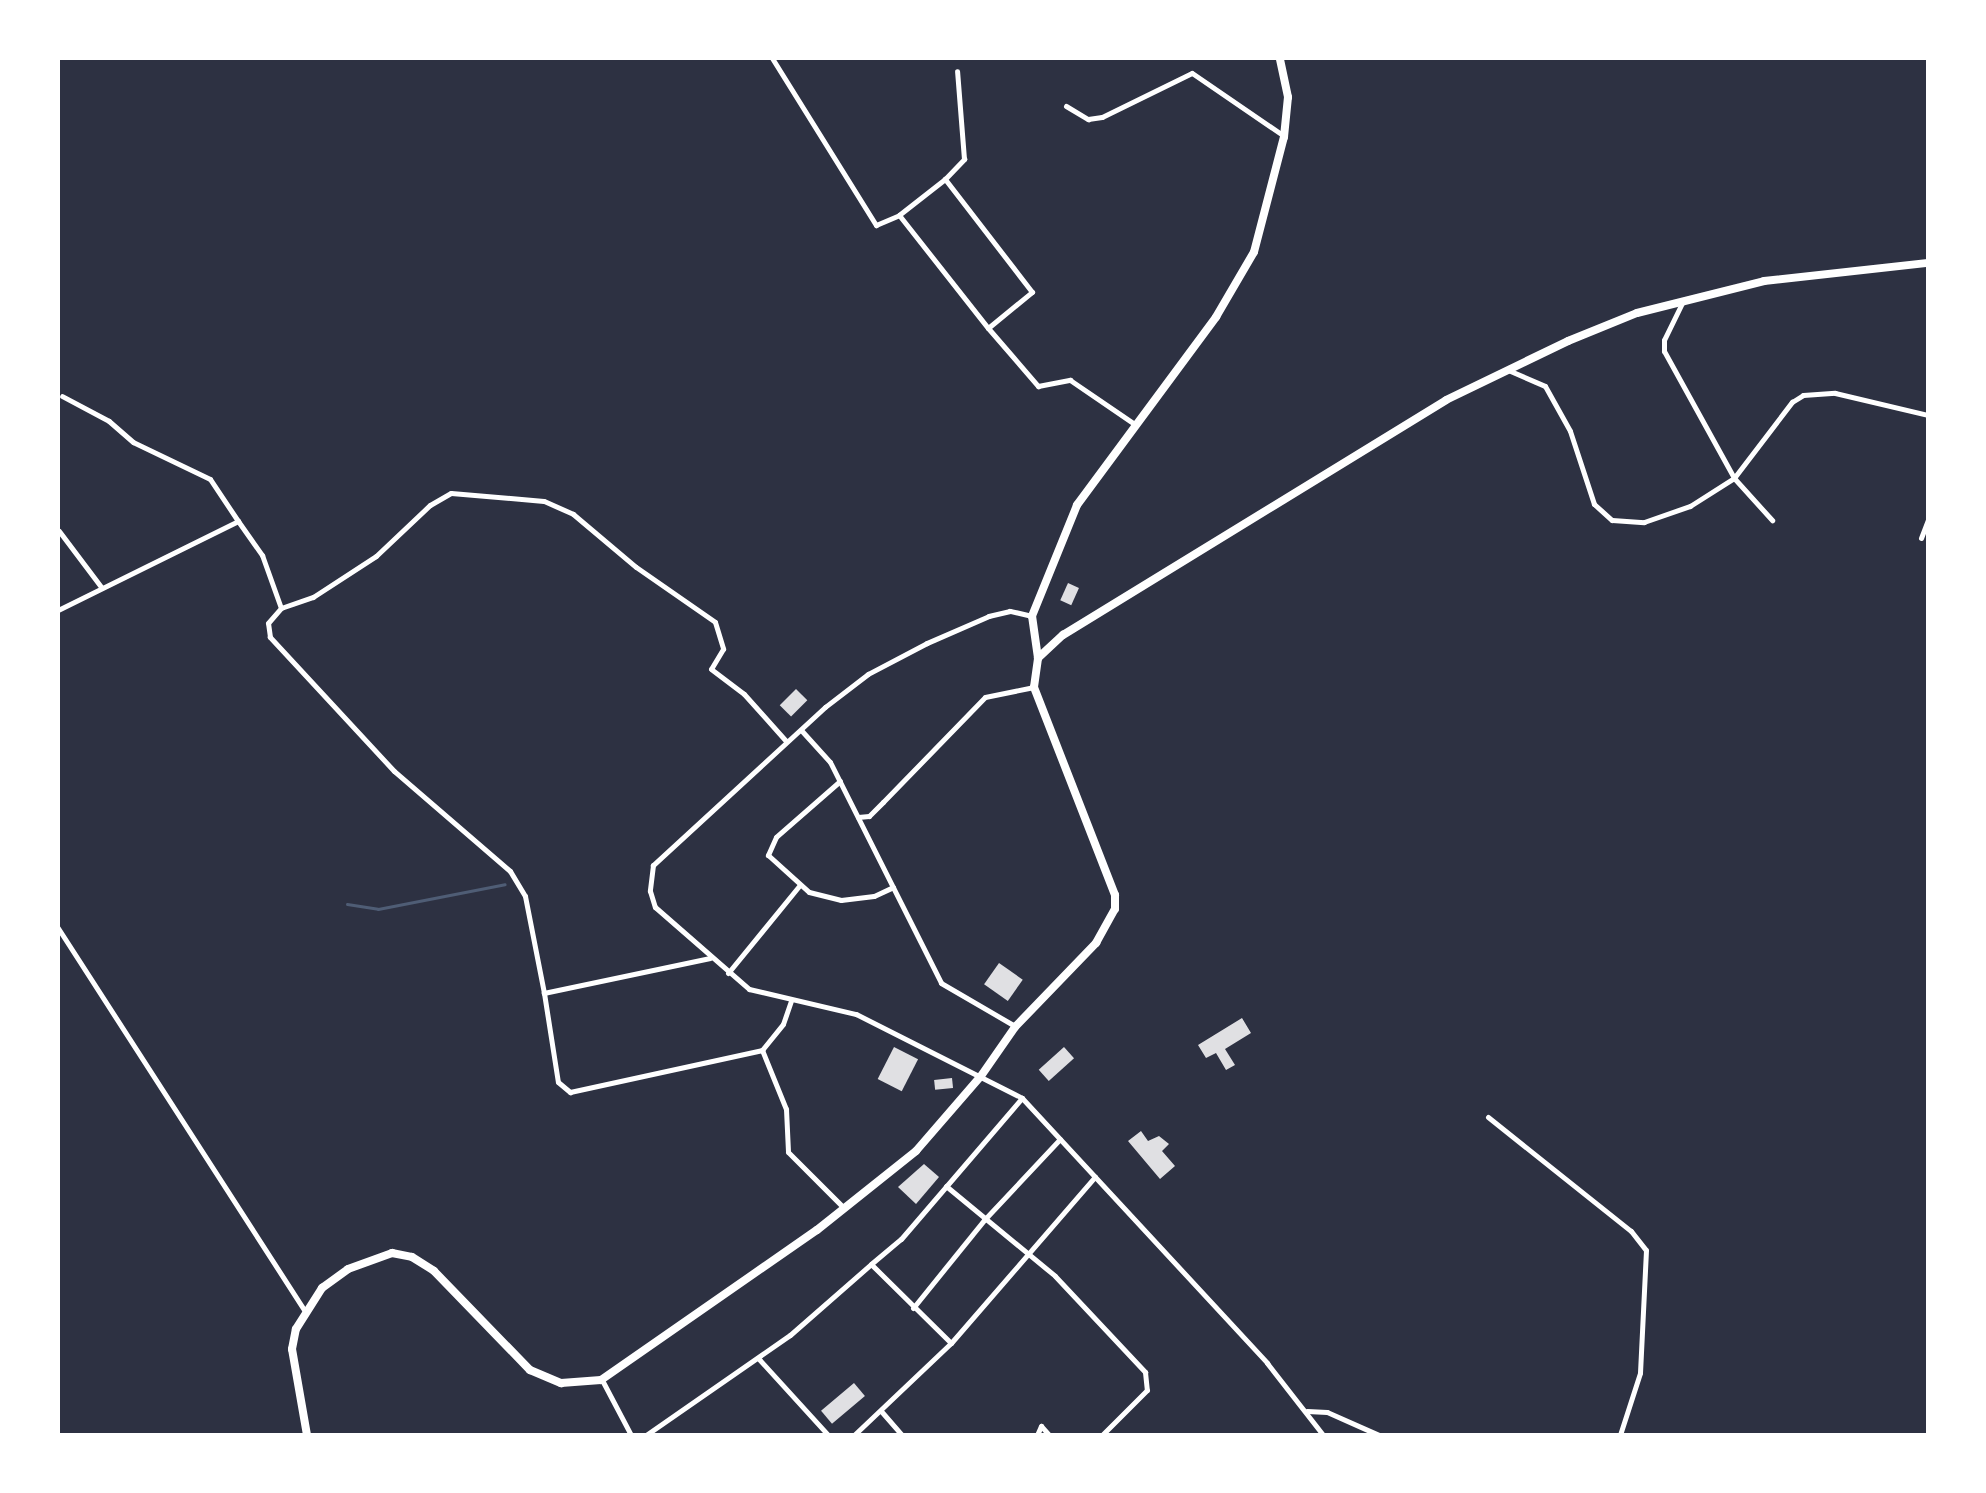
<!DOCTYPE html>
<style>
body{margin:0}
#map{position:relative;width:1986px;height:1493px;overflow:hidden;background:#2d3142;font-family:"IBM Plex Sans",sans-serif}
div>[style]{position:absolute}
[style*='--x']{left:calc(var(--x)*1px);top:calc(var(--y)*1px);width:calc(var(--w)*1px);rotate:calc(var(--a)*1deg)}
.stream>*{height:3px;margin:-1.5px;padding:0 1.5px;transform-origin:1.5px;border-radius:1.5px;background:#4f5d75}
.building>*{inset:0;background:#e0e0e3;transform-origin:0 0}
.minor>*{height:5px;margin:-2.5px;padding:0 2.5px;transform-origin:2.5px;border-radius:2.5px;background:#fff}
.secondary>*{height:8px;margin:-4px;padding:0 4px;transform-origin:4px;border-radius:4px;background:#fff}
.primary>*{height:8px;margin:-4px;padding:0 4px;transform-origin:4px;border-radius:4px;background:#fff}
span{translate:-50% -50%;white-space:nowrap;text-align:center;line-height:1.15;-webkit-text-stroke:6px #fff;paint-order:stroke}
.frame{position:absolute;inset:0;border:60px solid #fff;pointer-events:none}
</style>
<div id="map">
<div class="stream">
<div style="--x:347;--y:904;--w:31;--a:9"></div>
<div style="--x:378;--y:909;--w:129;--a:-11.1"></div>
</div>
<div class="building">
<div style="left:1068px;top:583px;width:12px;height:19px;rotate:24deg"></div>
<div style="left:796px;top:689px;width:16px;height:23px;rotate:45deg"></div>
<div style="left:999px;top:963px;width:29px;height:26px;rotate:35deg"></div>
<div style="clip-path:polygon(1242px 1018px,1251px 1033px,1225px 1049px,1235px 1065px,1226px 1070px,1216px 1053px,1206px 1058px,1198px 1045px)"></div>
<div style="left:894px;top:1047px;width:27px;height:36px;rotate:27deg"></div>
<div style="left:1064px;top:1047px;width:15px;height:34px;rotate:48deg"></div>
<div style="left:952px;top:1078px;width:10px;height:18px;rotate:84deg"></div>
<div style="clip-path:polygon(1141px 1131px,1148px 1141px,1159px 1136px,1169px 1144px,1162px 1151px,1175px 1166px,1160px 1179px,1128px 1141px)"></div>
<div style="clip-path:polygon(924px 1164px,939px 1177px,916px 1204px,898px 1187px)"></div>
<div style="left:854px;top:1383px;width:17px;height:43px;rotate:50deg"></div>
</div>
<div class="minor">
<div style="--x:772;--y:58;--w:197;--a:58.1"></div>
<div style="--x:876;--y:225;--w:25;--a:-23"></div>
<div style="--x:899;--y:215;--w:144;--a:51.8"></div>
<div style="--x:988;--y:328;--w:57;--a:-39.3"></div>
<div style="--x:1032;--y:292;--w:143;--a:-127.6"></div>
<div style="--x:945;--y:179;--w:58;--a:142"></div>
<div style="--x:1066;--y:106;--w:26;--a:31"></div>
<div style="--x:1088;--y:119;--w:14;--a:-8"></div>
<div style="--x:1102;--y:117;--w:100;--a:-26.1"></div>
<div style="--x:1192;--y:73;--w:112;--a:34.4"></div>
<div style="--x:945;--y:179;--w:28;--a:-46"></div>
<div style="--x:964;--y:159;--w:88;--a:-94.5"></div>
<div style="--x:1683;--y:301;--w:43;--a:116"></div>
<div style="--x:1664;--y:340;--w:11;--a:90"></div>
<div style="--x:1664;--y:351;--w:145;--a:61.1"></div>
<div style="--x:1734;--y:478;--w:57;--a:47.9"></div>
<div style="--x:988;--y:328;--w:77;--a:49.2"></div>
<div style="--x:1038;--y:386;--w:33;--a:-11"></div>
<div style="--x:1070;--y:380;--w:80;--a:34.3"></div>
<div style="--x:1508;--y:370;--w:40;--a:23.4"></div>
<div style="--x:1545;--y:386;--w:51;--a:60.9"></div>
<div style="--x:1570;--y:431;--w:77;--a:71.8"></div>
<div style="--x:1594;--y:504;--w:24;--a:42"></div>
<div style="--x:1612;--y:520;--w:32;--a:4"></div>
<div style="--x:1644;--y:522;--w:49;--a:-19.2"></div>
<div style="--x:1690;--y:506;--w:52;--a:-32.5"></div>
<div style="--x:1734;--y:478;--w:96;--a:-52.7"></div>
<div style="--x:1792;--y:402;--w:13;--a:-32"></div>
<div style="--x:1803;--y:395;--w:32;--a:-4"></div>
<div style="--x:1835;--y:393;--w:96;--a:13.3"></div>
<div style="--x:238;--y:521;--w:42;--a:54.8"></div>
<div style="--x:262;--y:555;--w:56;--a:70.3"></div>
<div style="--x:59;--y:531;--w:71;--a:53"></div>
<div style="--x:1921;--y:538;--w:19;--a:-69"></div>
<div style="--x:58;--y:610;--w:201;--a:-26.3"></div>
<div style="--x:238;--y:521;--w:50;--a:-123.7"></div>
<div style="--x:210;--y:479;--w:85;--a:-154.3"></div>
<div style="--x:133;--y:442;--w:32;--a:-139"></div>
<div style="--x:109;--y:421;--w:53;--a:-152"></div>
<div style="--x:1032;--y:616;--w:23;--a:-167"></div>
<div style="--x:1010;--y:611;--w:22;--a:167"></div>
<div style="--x:989;--y:616;--w:68;--a:156.5"></div>
<div style="--x:927;--y:643;--w:67;--a:152.3"></div>
<div style="--x:868;--y:674;--w:54;--a:142.5"></div>
<div style="--x:825;--y:707;--w:234;--a:137.4"></div>
<div style="--x:653;--y:865;--w:26;--a:97"></div>
<div style="--x:650;--y:891;--w:17;--a:73"></div>
<div style="--x:655;--y:907;--w:125;--a:41.1"></div>
<div style="--x:749;--y:989;--w:110;--a:13.2"></div>
<div style="--x:856;--y:1014;--w:186;--a:26.8"></div>
<div style="--x:1022;--y:1098;--w:361;--a:47.2"></div>
<div style="--x:1267;--y:1363;--w:91;--a:52.1"></div>
<div style="--x:801;--y:730;--w:43;--a:47.8"></div>
<div style="--x:830;--y:762;--w:247;--a:63.3"></div>
<div style="--x:941;--y:983;--w:86;--a:30.2"></div>
<div style="--x:840;--y:781;--w:85;--a:138.8"></div>
<div style="--x:776;--y:837;--w:20;--a:114"></div>
<div style="--x:768;--y:855;--w:55;--a:42.1"></div>
<div style="--x:809;--y:892;--w:33;--a:14"></div>
<div style="--x:841;--y:900;--w:33;--a:-7"></div>
<div style="--x:874;--y:896;--w:21;--a:-25"></div>
<div style="--x:858;--y:817;--w:11;--a:-5"></div>
<div style="--x:869;--y:816;--w:20;--a:-45"></div>
<div style="--x:883;--y:802;--w:146;--a:-45.8"></div>
<div style="--x:985;--y:697;--w:50;--a:-11.5"></div>
<div style="--x:58;--y:928;--w:454;--a:57.2"></div>
<div style="--x:710;--y:958;--w:170;--a:168.1"></div>
<div style="--x:544;--y:993;--w:99;--a:-101.1"></div>
<div style="--x:525;--y:896;--w:29;--a:-121"></div>
<div style="--x:510;--y:871;--w:153;--a:-139.2"></div>
<div style="--x:394;--y:771;--w:183;--a:-132.8"></div>
<div style="--x:270;--y:637;--w:14;--a:-98"></div>
<div style="--x:268;--y:623;--w:20;--a:-49"></div>
<div style="--x:281;--y:608;--w:34;--a:-19"></div>
<div style="--x:313;--y:597;--w:75;--a:-33.1"></div>
<div style="--x:376;--y:556;--w:74;--a:-43.4"></div>
<div style="--x:430;--y:505;--w:24;--a:-30"></div>
<div style="--x:451;--y:493;--w:93;--a:4.9"></div>
<div style="--x:544;--y:501;--w:32;--a:24"></div>
<div style="--x:573;--y:514;--w:82;--a:40.1"></div>
<div style="--x:636;--y:567;--w:96;--a:34.8"></div>
<div style="--x:715;--y:622;--w:28;--a:73"></div>
<div style="--x:723;--y:649;--w:23;--a:121"></div>
<div style="--x:711;--y:669;--w:41;--a:37.1"></div>
<div style="--x:744;--y:694;--w:63;--a:48.2"></div>
<div style="--x:728;--y:973;--w:112;--a:-50.8"></div>
<div style="--x:544;--y:993;--w:90;--a:81.1"></div>
<div style="--x:558;--y:1082;--w:16;--a:40"></div>
<div style="--x:570;--y:1092;--w:197;--a:-12.3"></div>
<div style="--x:762;--y:1050;--w:33;--a:-51"></div>
<div style="--x:783;--y:1024;--w:24;--a:-71"></div>
<div style="--x:762;--y:1050;--w:64;--a:67.9"></div>
<div style="--x:786;--y:1109;--w:43;--a:87.3"></div>
<div style="--x:788;--y:1152;--w:79;--a:45"></div>
<div style="--x:1488;--y:1117;--w:183;--a:38.6"></div>
<div style="--x:1631;--y:1231;--w:24;--a:52"></div>
<div style="--x:1646;--y:1250;--w:123;--a:92.8"></div>
<div style="--x:1640;--y:1373;--w:65;--a:107.9"></div>
<div style="--x:946;--y:1186;--w:141;--a:39.5"></div>
<div style="--x:1055;--y:1276;--w:132;--a:46.8"></div>
<div style="--x:1145;--y:1372;--w:18;--a:84"></div>
<div style="--x:1147;--y:1390;--w:64;--a:135"></div>
<div style="--x:913;--y:1308;--w:113;--a:-51.1"></div>
<div style="--x:984;--y:1220;--w:111;--a:-46.8"></div>
<div style="--x:951;--y:1343;--w:112;--a:-135.4"></div>
<div style="--x:871;--y:1264;--w:39;--a:-40"></div>
<div style="--x:901;--y:1239;--w:186;--a:-49.4"></div>
<div style="--x:758;--y:1358;--w:104;--a:47.7"></div>
<div style="--x:602;--y:1380;--w:62;--a:62.2"></div>
<div style="--x:881;--y:1411;--w:32;--a:49"></div>
<div style="--x:1307;--y:1411;--w:20;--a:3"></div>
<div style="--x:1327;--y:1412;--w:57;--a:23.9"></div>
<div style="--x:646;--y:1435;--w:175;--a:-34.8"></div>
<div style="--x:790;--y:1335;--w:108;--a:-41.2"></div>
<div style="--x:854;--y:1435;--w:134;--a:-43.5"></div>
<div style="--x:951;--y:1343;--w:220;--a:-49.1"></div>
<div style="--x:1037;--y:1435;--w:10;--a:-66"></div>
<div style="--x:1041;--y:1426;--w:12;--a:48"></div>
</div>
<div class="secondary">
<div style="--x:1038;--y:658;--w:42;--a:-98.1"></div>
<div style="--x:1032;--y:616;--w:120;--a:-67.9"></div>
<div style="--x:1077;--y:505;--w:234;--a:-53.5"></div>
<div style="--x:1216;--y:317;--w:75;--a:-59.7"></div>
<div style="--x:1254;--y:252;--w:119;--a:-75.4"></div>
<div style="--x:1284;--y:137;--w:40;--a:-84.3"></div>
<div style="--x:1288;--y:97;--w:40;--a:-102"></div>
</div>
<div class="primary">
<div style="--x:307;--y:1435;--w:87;--a:-99.9"></div>
<div style="--x:292;--y:1349;--w:20;--a:-79"></div>
<div style="--x:296;--y:1329;--w:49;--a:-57.6"></div>
<div style="--x:322;--y:1288;--w:32;--a:-36"></div>
<div style="--x:348;--y:1269;--w:47;--a:-20"></div>
<div style="--x:392;--y:1253;--w:20;--a:11"></div>
<div style="--x:412;--y:1257;--w:26;--a:32"></div>
<div style="--x:434;--y:1271;--w:138;--a:45.9"></div>
<div style="--x:530;--y:1370;--w:34;--a:23"></div>
<div style="--x:561;--y:1383;--w:40;--a:-4.3"></div>
<div style="--x:601;--y:1380;--w:263;--a:-34.8"></div>
<div style="--x:817;--y:1230;--w:127;--a:-38.6"></div>
<div style="--x:916;--y:1151;--w:99;--a:-49.1"></div>
<div style="--x:981;--y:1076;--w:60;--a:-55.2"></div>
<div style="--x:1015;--y:1027;--w:117;--a:-46"></div>
<div style="--x:1096;--y:943;--w:39;--a:-61"></div>
<div style="--x:1115;--y:909;--w:14;--a:-90"></div>
<div style="--x:1115;--y:895;--w:223;--a:-111.3"></div>
<div style="--x:1034;--y:687;--w:29;--a:-82"></div>
<div style="--x:1038;--y:658;--w:34;--a:-43"></div>
<div style="--x:1063;--y:635;--w:449;--a:-31.5"></div>
<div style="--x:1446;--y:400;--w:136;--a:-25.8"></div>
<div style="--x:1568;--y:341;--w:74;--a:-22.1"></div>
<div style="--x:1637;--y:313;--w:131;--a:-14.1"></div>
<div style="--x:1764;--y:281;--w:165;--a:-6.3"></div>
</div>
<div class="frame"></div>
</div>
